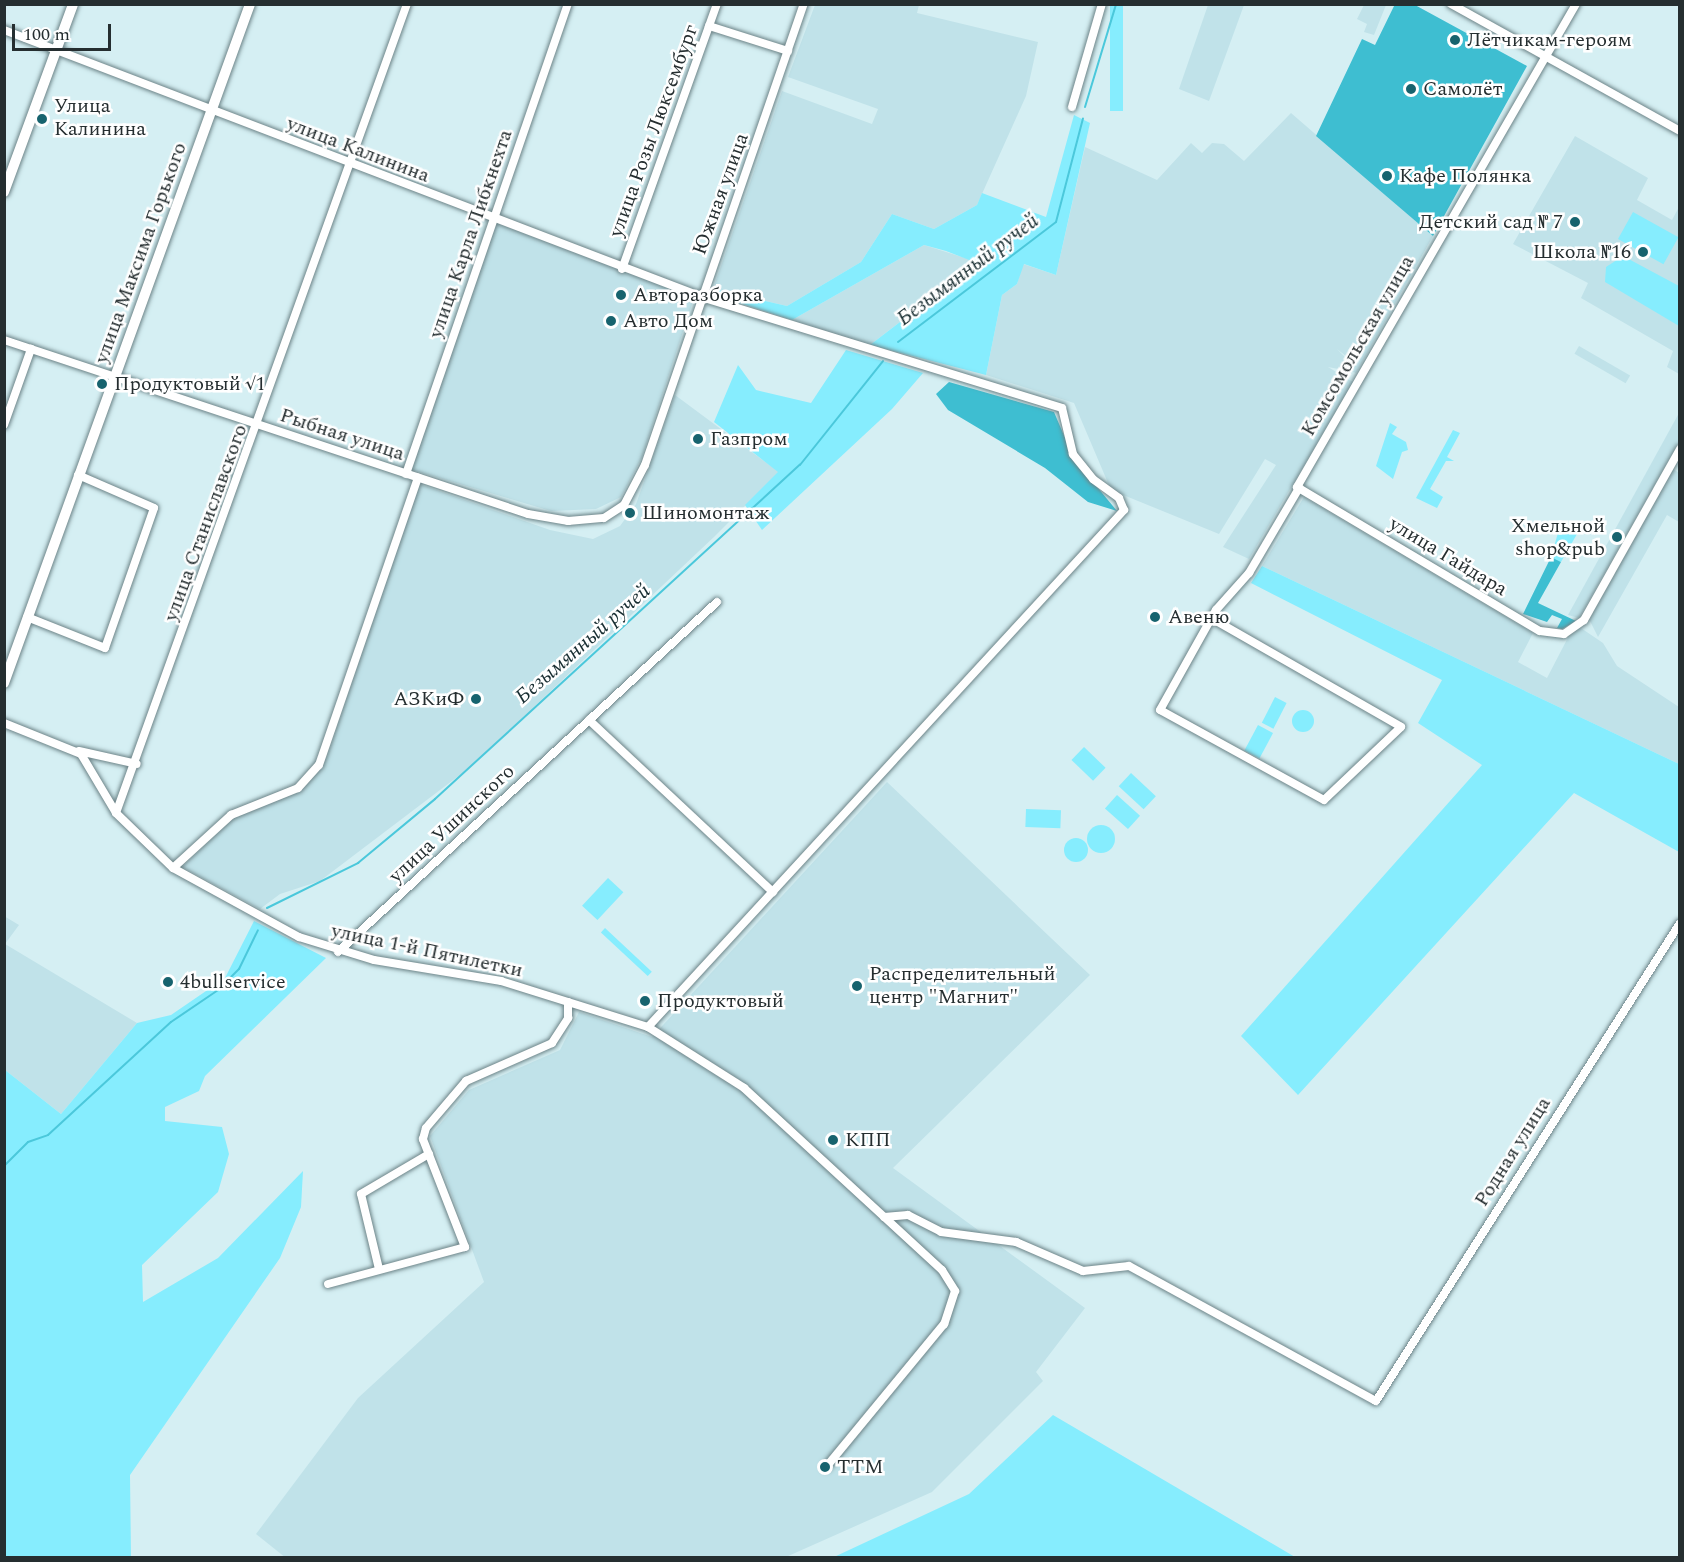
<!DOCTYPE html>
<meta charset="utf-8">
<style>
body{margin:0}
#map{position:relative;width:1684px;height:1562px;overflow:hidden;background:#d5eff3;font-family:Spectral,serif}
div>[style]{position:absolute}
[style*='--x']{left:calc(var(--x)*1px);top:calc(var(--y)*1px);width:calc(var(--w)*1px);rotate:calc(var(--a)*1deg)}
.built>*{inset:0;background:#c0e2e9;transform-origin:0 0}
.green>*{inset:0;background:#86edfe;transform-origin:0 0}
.round{border-radius:50%}
.forest>*{inset:0;background:#3ebed1}
.stream>*{height:2px;margin:-1px;padding:0 1px;transform-origin:1px;border-radius:1px;background:#4bc8db}
.roads{filter:drop-shadow(0 0 2px #6c8387) drop-shadow(0 0 2px #6c8387)}
.minor>*{height:8px;margin:-4px;padding:0 4px;transform-origin:4px;border-radius:4px;background:#fff}
.major>*{height:10px;margin:-5px;padding:0 5px;transform-origin:5px;border-radius:5px;background:#fff}
.dots>*{width:16px;height:16px;translate:-50% -50%;box-sizing:border-box;border:3px solid #fff;border-radius:50%}
span{translate:-50% -50%;white-space:nowrap;text-align:center;line-height:1.15;-webkit-text-stroke:5px #fff;paint-order:stroke}
.poi-label{font-size:20px;color:#252e30}
.left{translate:0 -50%;text-align:left}
.right{translate:-100% -50%;text-align:right}
.street-label{font-size:20px;color:#252e30}
.water-label{font-size:21px;color:#182e32;font-style:italic}
.frame{position:absolute;inset:0;border:6px solid #252e30;pointer-events:none}
.scale{position:absolute;left:12px;top:24px;width:99px;height:27px;box-sizing:border-box;border:3px solid #252e30;border-top:0;padding-left:8px;font-size:18px;line-height:21px;white-space:nowrap;color:#252e30;-webkit-text-stroke:4px #fff;paint-order:stroke}
</style>
<div id="map">
<div class="built">
<div style="clip-path:polygon(815px 5px,919px 5px,917px 13px,1038px 42px,1026px 96px,977px 205px,934px 229px,892px 214px,861px 262px,787px 306px,713px 289px,782px 91px,872px 124px,878px 109px,788px 77px)"></div>
<div style="clip-path:polygon(1208px 5px,1244px 5px,1209px 101px,1179px 89px)"></div>
<div style="clip-path:polygon(1364px 5px,1386px 5px,1374px 35px,1364px 32px,1367px 24px,1357px 19px)"></div>
<div style="clip-path:polygon(1291px 113px,1433px 236px,1356px 373px,1347px 370px,1352px 361px,1337px 349px,1348px 360px,1344px 370px,1328px 367px,1353px 382px,1249px 559px,1223px 547px,1276px 465px,1265px 459px,1219px 534px,1111px 490px,1074px 403px,986px 375px,1002px 295px,1017px 284px,1023px 264px,1056px 275px,1085px 147px,1157px 180px,1191px 143px,1202px 153px,1212px 143px,1224px 144px,1244px 161px)"></div>
<div style="clip-path:polygon(1575px 136px,1648px 178px,1637px 200px,1672px 220px,1679px 207px,1679px 374px,1667px 367px,1673px 351px,1581px 298px,1588px 283px,1513px 244px)"></div>
<div style="clip-path:polygon(496px 223px,694px 298px,642px 457px,621px 497px,596px 509px,551px 511px,409px 469px)"></div>
<div style="clip-path:polygon(924px 245px,978px 262px,870px 345px,792px 320px)"></div>
<div style="left:1579px;top:346px;width:59px;height:9px;rotate:30deg"></div>
<div style="clip-path:polygon(675px 395px,779px 472px,715px 536px,469px 768px,320px 881px,280px 894px,260px 909px,182px 867px,237px 815px,302px 788px,327px 757px,419px 484px,550px 530px,593px 539px,620px 526px,636px 504px)"></div>
<div style="clip-path:polygon(1679px 413px,1679px 442px,1579px 618px,1568px 615px)"></div>
<div style="clip-path:polygon(1673px 469px,1679px 473px,1679px 522px,1667px 515px,1598px 637px,1589px 619px)"></div>
<div style="clip-path:polygon(1304px 497px,1533px 633px,1518px 662px,1547px 678px,1575px 624px,1603px 643px,1617px 666px,1679px 707px,1679px 764px,1262px 566px)"></div>
<div style="clip-path:polygon(887px 782px,1090px 975px,893px 1168px,1085px 1308px,1036px 1372px,1043px 1381px,932px 1492px,786px 1557px,286px 1558px,256px 1534px,358px 1398px,484px 1282px,430px 1136px,469px 1090px,560px 1050px,579px 1012px,652px 1037px)"></div>
<div style="clip-path:polygon(4px 916px,19px 925px,5px 944px,137px 1023px,61px 1114px,5px 1070px)"></div>
</div>
<div class="green">
<div style="left:1110px;top:5px;width:13px;height:106px"></div>
<div style="clip-path:polygon(1074px 115px,1090px 123px,1056px 275px,1024px 264px,1017px 284px,1002px 295px,986px 375px,870px 345px,977px 263px,946px 251px,924px 245px,792px 320px,712px 294px,713px 289px,787px 306px,861px 262px,892px 214px,934px 229px,977px 205px,982px 193px,1046px 217px)"></div>
<div style="left:1633px;top:212px;width:52px;height:31px;rotate:29deg"></div>
<div style="clip-path:polygon(1623px 256px,1679px 286px,1679px 326px,1605px 282px,1606px 267px)"></div>
<div style="clip-path:polygon(846px 350px,923px 373px,892px 409px,762px 530px,745px 505px,778px 472px,714px 422px,738px 365px,756px 390px,811px 403px)"></div>
<div style="clip-path:polygon(1390px 423px,1397px 427px,1392px 434px,1406px 442px,1408px 450px,1402px 452px,1393px 479px,1376px 466px)"></div>
<div style="clip-path:polygon(1453px 430px,1460px 433px,1447px 457px,1454px 461px,1446px 461px,1430px 489px,1443px 497px,1437px 508px,1416px 498px)"></div>
<div style="clip-path:polygon(1560px 526px,1581px 527px,1561px 562px,1551px 557px)"></div>
<div style="clip-path:polygon(1262px 566px,1679px 764px,1679px 852px,1574px 793px,1298px 1095px,1241px 1036px,1482px 765px,1418px 723px,1442px 680px,1251px 583px)"></div>
<div style="left:1275px;top:697px;width:13px;height:29px;rotate:27deg"></div>
<div class="round" style="left:1292px;top:710px;width:22px;height:22px"></div>
<div style="left:1258px;top:725px;width:17px;height:29px;rotate:28deg"></div>
<div style="left:1084px;top:747px;width:30px;height:18px;rotate:44deg"></div>
<div style="left:1131px;top:773px;width:34px;height:18px;rotate:43deg"></div>
<div style="left:1117px;top:795px;width:31px;height:18px;rotate:42deg"></div>
<div style="left:1026px;top:809px;width:35px;height:18px;rotate:2deg"></div>
<div class="round" style="left:1087px;top:825px;width:28px;height:28px"></div>
<div class="round" style="left:1064px;top:838px;width:24px;height:24px"></div>
<div style="left:608px;top:878px;width:21px;height:38px;rotate:43deg"></div>
<div style="clip-path:polygon(254px 921px,326px 958px,205px 1076px,199px 1091px,165px 1107px,165px 1121px,222px 1127px,229px 1154px,218px 1192px,142px 1265px,143px 1302px,218px 1258px,303px 1171px,301px 1207px,280px 1258px,130px 1475px,131px 1557px,5px 1557px,5px 1070px,61px 1114px,137px 1023px,171px 1015px,225px 978px)"></div>
<div style="left:605px;top:928px;width:64px;height:6px;rotate:43deg"></div>
<div style="clip-path:polygon(1053px 1415px,1295px 1557px,834px 1557px,969px 1494px)"></div>
</div>
<div class="forest">
<div style="clip-path:polygon(1395px 4px,1415px 5px,1527px 66px,1433px 236px,1316px 136px,1362px 39px,1375px 45px)"></div>
<div style="clip-path:polygon(949px 382px,1054px 412px,1074px 459px,1117px 511px,1088px 502px,1045px 468px,948px 410px,936px 394px)"></div>
<div style="clip-path:polygon(1551px 557px,1561px 562px,1538px 603px,1576px 621px,1562px 629px,1557px 628px,1562px 619px,1552px 615px,1547px 622px,1523px 614px)"></div>
</div>
<div class="stream">
<div style="--x:1085;--y:107;--w:108;--a:-73.2"></div>
<div style="--x:898;--y:342;--w:198;--a:-37.2"></div>
<div style="--x:1056;--y:222;--w:107;--a:-75.4"></div>
<div style="--x:267;--y:908;--w:102;--a:-26.3"></div>
<div style="--x:358;--y:863;--w:100;--a:-39.7"></div>
<div style="--x:435;--y:799;--w:495;--a:-42.5"></div>
<div style="--x:800;--y:465;--w:133;--a:-51.4"></div>
<div style="--x:4;--y:1166;--w:34;--a:-45"></div>
<div style="--x:28;--y:1142;--w:21;--a:-19"></div>
<div style="--x:48;--y:1135;--w:167;--a:-42.6"></div>
<div style="--x:171;--y:1022;--w:57;--a:-34.2"></div>
<div style="--x:218;--y:990;--w:30;--a:-45"></div>
<div style="--x:239;--y:969;--w:43;--a:-64"></div>
</div>
<div class="roads">
<div class="minor">
<div style="--x:1451;--y:4;--w:262;--a:29"></div>
<div style="--x:1576;--y:4;--w:558;--a:120.01"></div>
<div style="--x:1297;--y:487;--w:282;--a:30.7"></div>
<div style="--x:1540;--y:631;--w:24;--a:7"></div>
<div style="--x:1564;--y:634;--w:24;--a:-35"></div>
<div style="--x:1584;--y:620;--w:196;--a:-60.7"></div>
<div style="--x:709;--y:26;--w:83;--a:17.6"></div>
<div style="--x:4;--y:30;--w:747;--a:20.93"></div>
<div style="--x:1072;--y:107;--w:107;--a:-73.8"></div>
<div style="--x:622;--y:269;--w:282;--a:-70.3"></div>
<div style="--x:4;--y:340;--w:552;--a:18.37"></div>
<div style="--x:528;--y:514;--w:41;--a:9.9"></div>
<div style="--x:568;--y:521;--w:36;--a:-5"></div>
<div style="--x:604;--y:518;--w:24;--a:-33"></div>
<div style="--x:624;--y:505;--w:45;--a:-62.3"></div>
<div style="--x:645;--y:465;--w:488;--a:-71"></div>
<div style="--x:4;--y:425;--w:81;--a:-70.4"></div>
<div style="--x:406;--y:474;--w:497;--a:-71"></div>
<div style="--x:27;--y:617;--w:84;--a:21.7"></div>
<div style="--x:105;--y:648;--w:148;--a:-70.7"></div>
<div style="--x:154;--y:508;--w:83;--a:-156.5"></div>
<div style="--x:1211;--y:618;--w:219;--a:29.8"></div>
<div style="--x:1401;--y:727;--w:106;--a:136.5"></div>
<div style="--x:1324;--y:800;--w:187;--a:-151.2"></div>
<div style="--x:1160;--y:710;--w:115;--a:-60.8"></div>
<div style="--x:1216;--y:610;--w:50;--a:-48.3"></div>
<div style="--x:1249;--y:573;--w:99;--a:-59.5"></div>
<div style="--x:589;--y:720;--w:252;--a:43.1"></div>
<div style="--x:4;--y:723;--w:83;--a:21.9"></div>
<div style="--x:81;--y:754;--w:69;--a:59.3"></div>
<div style="--x:116;--y:813;--w:79;--a:44"></div>
<div style="--x:173;--y:868;--w:144;--a:28.7"></div>
<div style="--x:299;--y:937;--w:78;--a:17"></div>
<div style="--x:374;--y:960;--w:129;--a:9.4"></div>
<div style="--x:501;--y:981;--w:154;--a:17.4"></div>
<div style="--x:648;--y:1027;--w:114;--a:32.4"></div>
<div style="--x:744;--y:1088;--w:269;--a:42.6"></div>
<div style="--x:942;--y:1270;--w:25;--a:58"></div>
<div style="--x:955;--y:1291;--w:35;--a:108"></div>
<div style="--x:944;--y:1324;--w:185;--a:129.5"></div>
<div style="--x:79;--y:751;--w:59;--a:12.6"></div>
<div style="--x:116;--y:813;--w:860;--a:-70.22"></div>
<div style="--x:173;--y:868;--w:79;--a:-42.4"></div>
<div style="--x:231;--y:815;--w:72;--a:-21.9"></div>
<div style="--x:298;--y:788;--w:31;--a:-48"></div>
<div style="--x:319;--y:765;--w:304;--a:-71"></div>
<div style="--x:338;--y:952;--w:516;--a:-42.72"></div>
<div style="--x:648;--y:1027;--w:703;--a:-47.36"></div>
<div style="--x:1124;--y:510;--w:13;--a:-113"></div>
<div style="--x:1119;--y:498;--w:32;--a:-144"></div>
<div style="--x:1093;--y:479;--w:32;--a:-129"></div>
<div style="--x:1073;--y:454;--w:47;--a:-103.4"></div>
<div style="--x:1062;--y:408;--w:378;--a:-162.9"></div>
<div style="--x:884;--y:1217;--w:24;--a:-5"></div>
<div style="--x:908;--y:1215;--w:37;--a:27"></div>
<div style="--x:941;--y:1232;--w:76;--a:7.6"></div>
<div style="--x:1016;--y:1242;--w:73;--a:23.4"></div>
<div style="--x:1083;--y:1271;--w:46;--a:-6.2"></div>
<div style="--x:1129;--y:1266;--w:281;--a:28.7"></div>
<div style="--x:1376;--y:1401;--w:566;--a:-57.54"></div>
<div style="--x:379;--y:1269;--w:77;--a:-103.5"></div>
<div style="--x:361;--y:1194;--w:79;--a:-30.5"></div>
<div style="--x:328;--y:1284;--w:142;--a:-15.1"></div>
<div style="--x:465;--y:1247;--w:116;--a:-111.3"></div>
<div style="--x:423;--y:1139;--w:11;--a:-75"></div>
<div style="--x:426;--y:1128;--w:62;--a:-49.6"></div>
<div style="--x:466;--y:1081;--w:94;--a:-23.8"></div>
<div style="--x:552;--y:1043;--w:30;--a:-57"></div>
<div style="--x:568;--y:1018;--w:16;--a:-90"></div>
</div>
<div class="major">
<div style="--x:4;--y:192;--w:200;--a:-69.8"></div>
<div style="--x:4;--y:683;--w:722;--a:-70.08"></div>
</div>
</div>
<div class="dots">
<div style="left:1455px;top:40px;background:#17636e"></div>
<div style="left:1411px;top:89px;background:#17636e"></div>
<div style="left:42px;top:119px;background:#17636e"></div>
<div style="left:1387px;top:176px;background:#17636e"></div>
<div style="left:1575px;top:222px;background:#17636e"></div>
<div style="left:1643px;top:252px;background:#17636e"></div>
<div style="left:621px;top:295px;background:#17636e"></div>
<div style="left:611px;top:321px;background:#17636e"></div>
<div style="left:102px;top:384px;background:#17636e"></div>
<div style="left:698px;top:439px;background:#17636e"></div>
<div style="left:630px;top:513px;background:#17636e"></div>
<div style="left:1617px;top:537px;background:#17636e"></div>
<div style="left:1155px;top:617px;background:#17636e"></div>
<div style="left:476px;top:699px;background:#17636e"></div>
<div style="left:168px;top:982px;background:#17636e"></div>
<div style="left:857px;top:986px;background:#17636e"></div>
<div style="left:645px;top:1001px;background:#17636e"></div>
<div style="left:833px;top:1140px;background:#17636e"></div>
<div style="left:825px;top:1467px;background:#17636e"></div>
</div>
<div class="poi-label">
<span class="left" style="left:1467px;top:40px">Лётчикам-героям</span>
<span class="left" style="left:1423px;top:89px">Самолёт</span>
<span class="left" style="left:54px;top:118px">Улица<br>Калинина</span>
<span class="left" style="left:1399px;top:176px">Кафе Полянка</span>
<span class="right" style="left:1563px;top:222px">Детский сад № 7</span>
<span class="right" style="left:1631px;top:252px">Школа №16</span>
<span class="left" style="left:633px;top:295px">Авторазборка</span>
<span class="left" style="left:623px;top:321px">Авто Дом</span>
<span class="left" style="left:114px;top:384px">Продуктовый √1</span>
<span class="left" style="left:710px;top:439px">Газпром</span>
<span class="left" style="left:642px;top:513px">Шиномонтаж</span>
<span class="right" style="left:1605px;top:538px">Хмельной<br>shop&amp;pub</span>
<span class="left" style="left:1168px;top:617px">Авеню</span>
<span class="right" style="left:464px;top:699px">АЗКиФ</span>
<span class="left" style="left:869px;top:986px">Распределительный<br>центр "Магнит"</span>
<span class="left" style="left:180px;top:982px">4bullservice</span>
<span class="left" style="left:657px;top:1001px">Продуктовый</span>
<span class="left" style="left:845px;top:1140px">КПП</span>
<span class="left" style="left:837px;top:1467px">ТТМ</span>
</div>
<div class="street-label">
<span style="left:654px;top:131px;rotate:-70deg">улица Розы Люксембург</span>
<span style="left:358px;top:150px;rotate:21deg">улица Калинина</span>
<span style="left:721px;top:194px;rotate:-70deg">Южная улица</span>
<span style="left:471px;top:234px;rotate:-71deg">улица Карла Либкнехта</span>
<span style="left:141px;top:253px;rotate:-70deg">улица Максима Горького</span>
<span style="left:1358px;top:346px;rotate:-60deg">Комсомольская улица</span>
<span style="left:342px;top:435px;rotate:18deg">Рыбная улица</span>
<span style="left:206px;top:523px;rotate:-70deg">улица Станиславского</span>
<span style="left:1448px;top:557px;rotate:31deg">улица Гайдара</span>
<span style="left:452px;top:824px;rotate:-43deg">улица Ушинского</span>
<span style="left:427px;top:951px;rotate:12deg">улица 1-й Пятилетки</span>
<span style="left:1513px;top:1152px;rotate:-58deg">Родная улица</span>
</div>
<div class="water-label">
<span style="left:968px;top:270px;rotate:-37deg">Безымянный ручей</span>
<span style="left:583px;top:644px;rotate:-41deg">Безымянный ручей</span>
</div>
<div class="frame"></div>
<div class="scale">100 m</div>
</div>
